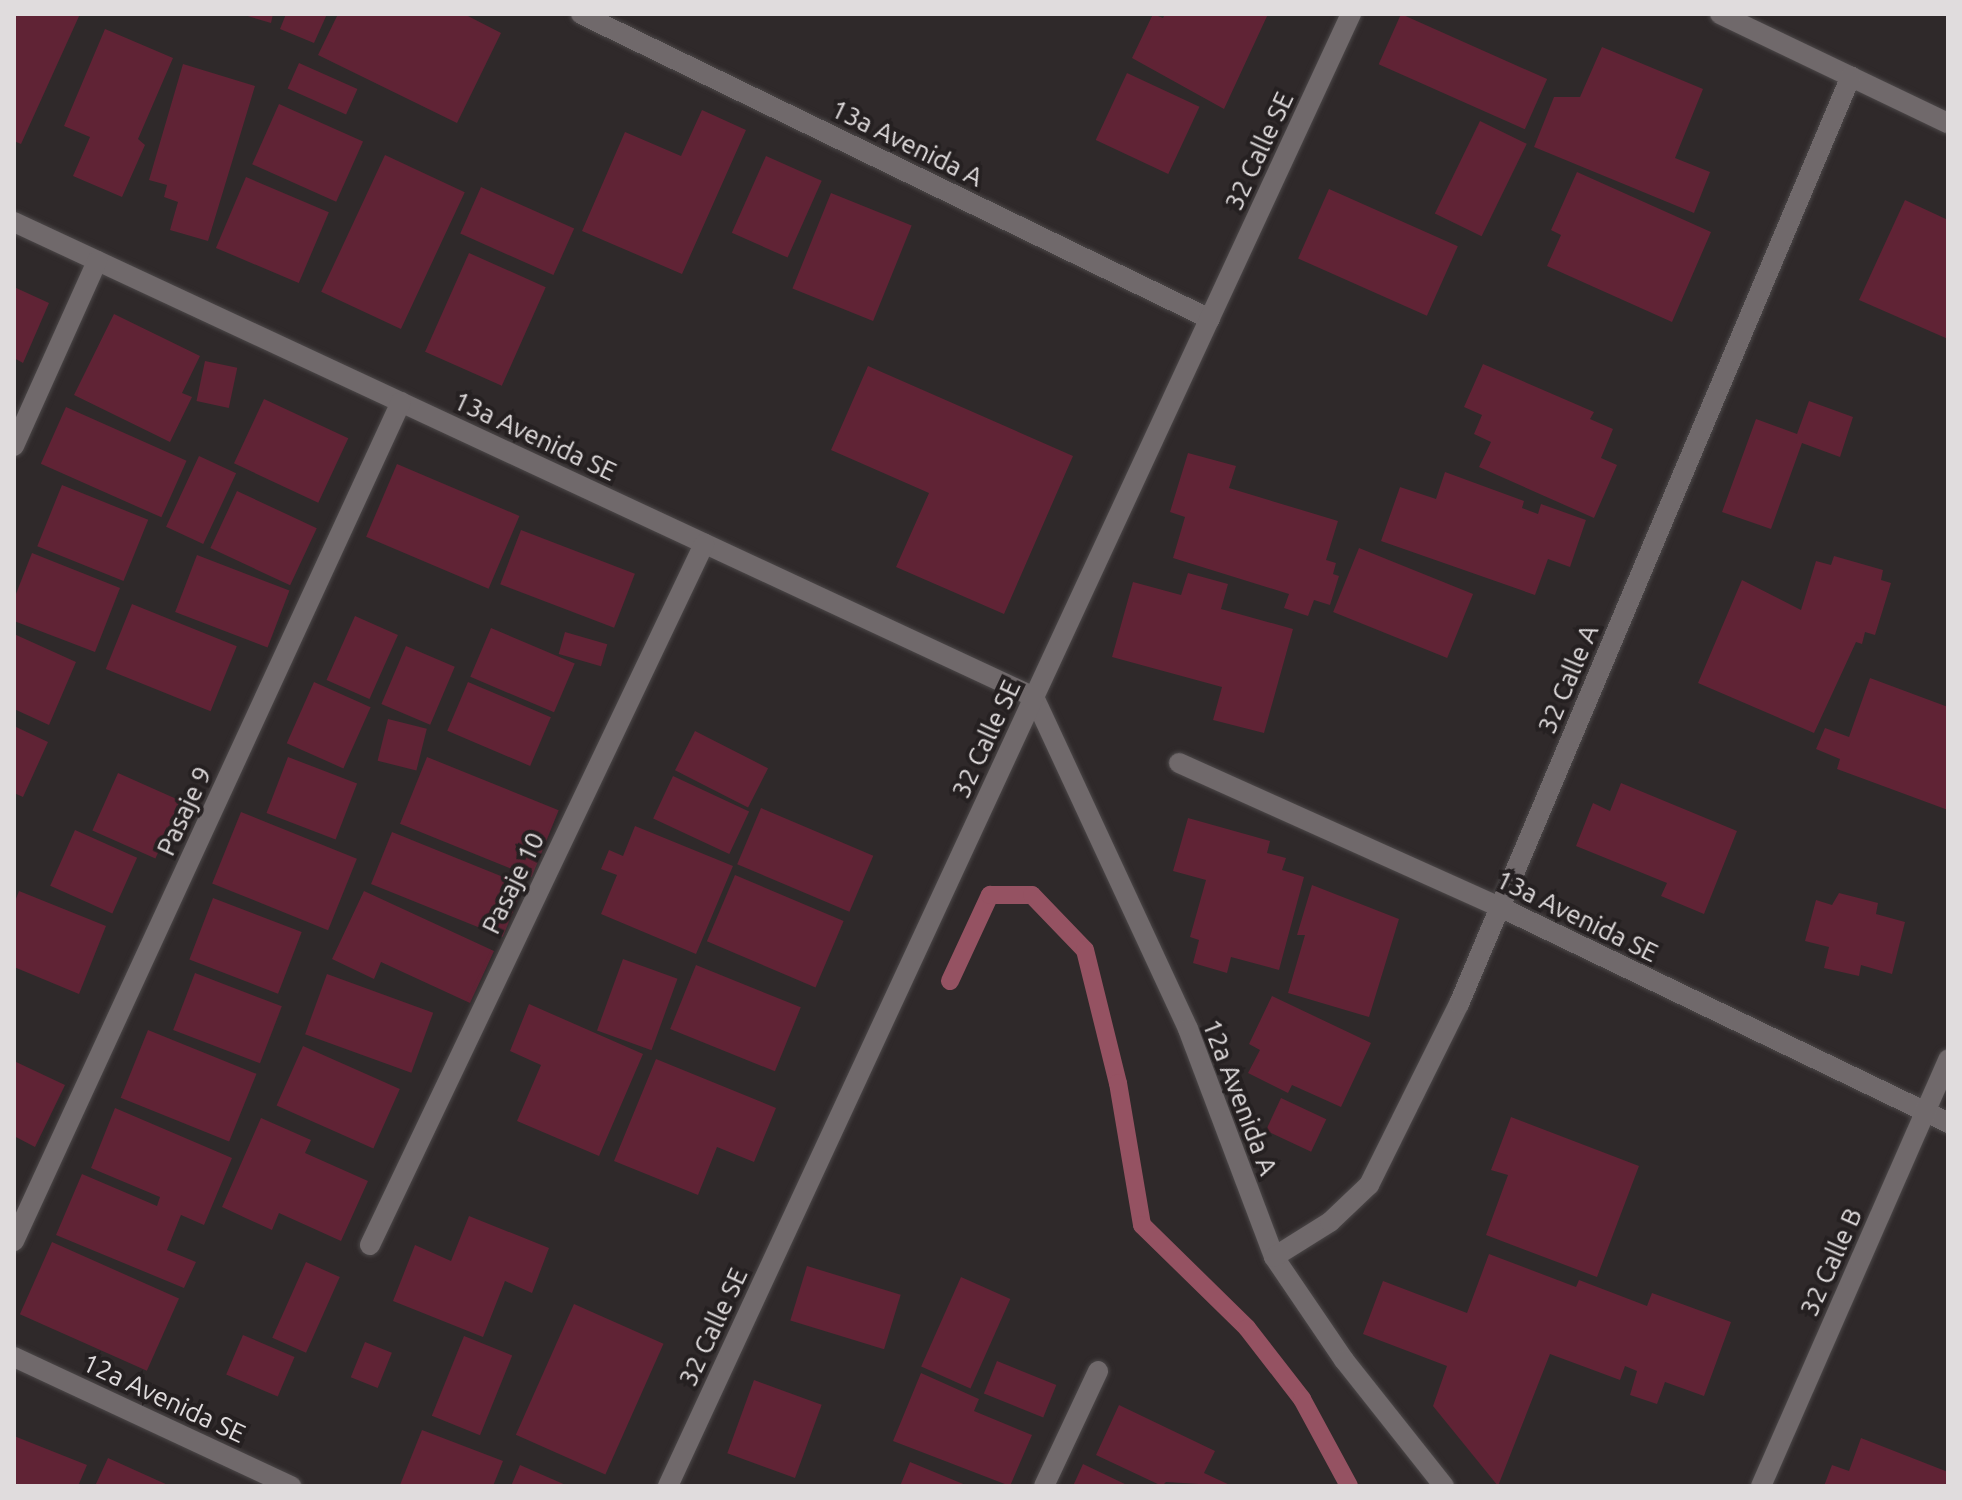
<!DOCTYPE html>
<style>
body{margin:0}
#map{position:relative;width:1962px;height:1500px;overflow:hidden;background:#2f292a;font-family:Ubuntu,sans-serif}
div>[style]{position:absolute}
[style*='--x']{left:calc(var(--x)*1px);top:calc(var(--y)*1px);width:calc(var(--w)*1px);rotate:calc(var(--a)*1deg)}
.stream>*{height:18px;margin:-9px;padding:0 9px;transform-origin:9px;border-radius:9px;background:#955262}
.building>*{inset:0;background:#602335;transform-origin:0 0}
.roads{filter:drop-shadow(0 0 2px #4b4748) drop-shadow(0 0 2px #4b4748)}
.minor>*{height:20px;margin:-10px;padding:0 10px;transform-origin:10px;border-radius:10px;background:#70696b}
span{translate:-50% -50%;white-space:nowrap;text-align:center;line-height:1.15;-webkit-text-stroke:8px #252021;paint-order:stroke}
.street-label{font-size:26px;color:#e0dcdd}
.frame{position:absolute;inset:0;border:16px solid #e0dcdd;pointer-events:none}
</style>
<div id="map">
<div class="stream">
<div style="--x:950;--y:981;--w:95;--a:-65.1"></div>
<div style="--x:990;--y:895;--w:42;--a:0"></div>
<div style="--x:1032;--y:895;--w:76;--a:46.1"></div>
<div style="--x:1085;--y:950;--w:137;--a:76.1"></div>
<div style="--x:1118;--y:1083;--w:144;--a:80.4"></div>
<div style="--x:1142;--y:1225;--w:147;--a:44.4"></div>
<div style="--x:1247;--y:1328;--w:90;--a:52.2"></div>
<div style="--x:1302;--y:1399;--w:99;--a:61.6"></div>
</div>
<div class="building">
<div style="clip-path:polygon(14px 14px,80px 14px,21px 144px,14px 141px)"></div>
<div style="clip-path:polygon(241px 14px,273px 14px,271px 23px)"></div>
<div style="clip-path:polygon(286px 14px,327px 14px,314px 43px,280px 29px)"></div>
<div style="clip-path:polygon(338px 14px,464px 14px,501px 33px,457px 123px,318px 55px)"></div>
<div style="clip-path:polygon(1153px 14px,1163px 18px,1165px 14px,1268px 14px,1224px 109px,1132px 58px)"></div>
<div style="left:1401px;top:14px;width:160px;height:55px;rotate:24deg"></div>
<div style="clip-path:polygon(105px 29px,173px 58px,138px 139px,145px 145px,122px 197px,73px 176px,90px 137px,64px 126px)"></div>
<div style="clip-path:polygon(1602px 47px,1703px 89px,1675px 158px,1710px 172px,1694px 213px,1534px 147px,1554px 97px,1580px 97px)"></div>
<div style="left:299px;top:63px;width:64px;height:28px;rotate:24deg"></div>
<div style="clip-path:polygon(183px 64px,255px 86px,208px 241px,170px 230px,178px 202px,164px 197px,167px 185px,149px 180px)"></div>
<div style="left:1127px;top:73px;width:80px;height:74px;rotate:25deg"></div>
<div style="left:279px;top:104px;width:92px;height:66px;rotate:24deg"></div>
<div style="clip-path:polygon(702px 110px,746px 130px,682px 274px,582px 231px,625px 132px,681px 156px)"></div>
<div style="left:1480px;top:121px;width:52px;height:103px;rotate:26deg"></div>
<div style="left:385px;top:155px;width:88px;height:151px;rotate:25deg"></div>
<div style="left:766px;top:156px;width:61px;height:84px;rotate:24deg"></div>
<div style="clip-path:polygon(1577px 172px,1711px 232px,1672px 322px,1547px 266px,1561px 235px,1551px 230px)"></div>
<div style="left:246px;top:177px;width:90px;height:77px;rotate:23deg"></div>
<div style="left:481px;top:187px;width:102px;height:51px;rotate:24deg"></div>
<div style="left:1329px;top:189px;width:141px;height:76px;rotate:24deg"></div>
<div style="left:831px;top:193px;width:87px;height:103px;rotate:22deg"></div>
<div style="clip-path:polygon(1905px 200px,1948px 220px,1948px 339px,1859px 300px)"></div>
<div style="left:469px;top:253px;width:84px;height:108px;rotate:24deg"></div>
<div style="clip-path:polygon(14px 287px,49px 303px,23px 363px,14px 358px)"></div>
<div style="clip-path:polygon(114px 314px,200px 356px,182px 393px,192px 397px,170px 442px,74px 395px)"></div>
<div style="left:205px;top:361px;width:33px;height:41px;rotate:12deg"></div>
<div style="clip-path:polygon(1483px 364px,1594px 412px,1590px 419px,1613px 429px,1601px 458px,1617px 465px,1594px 518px,1479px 467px,1491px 442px,1474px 434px,1482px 415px,1464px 407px)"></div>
<div style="clip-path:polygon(868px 366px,1073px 456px,1004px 614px,896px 567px,929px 493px,831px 450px)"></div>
<div style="left:264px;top:399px;width:93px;height:71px;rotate:25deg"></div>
<div style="clip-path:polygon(1809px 401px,1853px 417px,1840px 457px,1802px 443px,1771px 529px,1722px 512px,1756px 419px,1797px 434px)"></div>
<div style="left:66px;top:407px;width:132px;height:62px;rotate:24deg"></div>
<div style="clip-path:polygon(1188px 453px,1236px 466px,1229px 488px,1338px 521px,1326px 560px,1336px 563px,1333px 574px,1339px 576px,1330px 605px,1314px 600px,1308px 616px,1284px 608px,1289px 594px,1173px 558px,1185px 517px,1170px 512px)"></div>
<div style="left:199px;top:456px;width:41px;height:78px;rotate:25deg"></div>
<div style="left:397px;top:464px;width:133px;height:79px;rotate:23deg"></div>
<div style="clip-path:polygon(1445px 472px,1524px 501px,1522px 508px,1538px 514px,1541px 504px,1586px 520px,1570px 567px,1548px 559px,1535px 595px,1381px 541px,1400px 487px,1436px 499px)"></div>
<div style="left:62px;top:485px;width:93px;height:66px;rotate:22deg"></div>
<div style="left:237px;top:491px;width:88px;height:63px;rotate:25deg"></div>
<div style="left:521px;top:530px;width:122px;height:58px;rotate:21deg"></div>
<div style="left:1359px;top:548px;width:123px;height:69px;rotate:22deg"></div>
<div style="clip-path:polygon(32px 553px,120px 588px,95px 652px,14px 621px,14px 599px)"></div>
<div style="left:197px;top:555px;width:99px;height:61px;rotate:21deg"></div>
<div style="clip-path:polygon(1834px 556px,1883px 570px,1881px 580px,1891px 583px,1875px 635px,1865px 632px,1862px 644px,1856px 642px,1814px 733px,1698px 683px,1742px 580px,1801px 610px,1816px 561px,1831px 565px)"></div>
<div style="clip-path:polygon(1188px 573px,1228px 584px,1221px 609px,1293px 629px,1264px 733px,1213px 720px,1222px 687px,1112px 657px,1133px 582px,1181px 595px)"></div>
<div style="left:132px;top:604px;width:113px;height:70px;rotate:22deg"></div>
<div style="left:355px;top:616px;width:47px;height:70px;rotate:24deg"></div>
<div style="left:491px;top:628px;width:91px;height:53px;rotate:23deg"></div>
<div style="left:565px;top:632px;width:44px;height:23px;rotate:16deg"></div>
<div style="clip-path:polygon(14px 634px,76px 662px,49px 725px,14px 709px)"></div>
<div style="left:406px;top:646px;width:53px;height:63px;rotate:23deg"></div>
<div style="clip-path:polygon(1870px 678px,1948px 707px,1948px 810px,1837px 769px,1840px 759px,1816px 749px,1825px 728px,1849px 737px)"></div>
<div style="left:314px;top:682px;width:62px;height:67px;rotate:24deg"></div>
<div style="left:468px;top:682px;width:90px;height:53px;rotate:23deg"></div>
<div style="left:388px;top:719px;width:40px;height:43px;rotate:14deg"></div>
<div style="clip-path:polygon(14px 726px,48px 742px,23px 797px,14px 793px)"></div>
<div style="left:695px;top:731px;width:82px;height:44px;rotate:27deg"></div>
<div style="left:288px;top:757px;width:74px;height:60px;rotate:21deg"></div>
<div style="left:427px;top:757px;width:142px;height:72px;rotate:22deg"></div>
<div style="left:118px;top:773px;width:69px;height:63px;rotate:24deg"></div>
<div style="left:673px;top:776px;width:84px;height:47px;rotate:25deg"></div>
<div style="clip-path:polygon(1621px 783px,1737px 831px,1704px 914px,1661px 896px,1667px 883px,1576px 846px,1593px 803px,1610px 811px)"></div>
<div style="left:761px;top:808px;width:122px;height:61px;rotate:23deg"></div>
<div style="left:241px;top:812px;width:125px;height:77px;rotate:22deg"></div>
<div style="clip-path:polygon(1188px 818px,1270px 841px,1267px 853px,1286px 858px,1282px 870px,1304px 877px,1279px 970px,1231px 957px,1227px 973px,1193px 963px,1199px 940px,1190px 937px,1206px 880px,1173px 871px)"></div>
<div style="clip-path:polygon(635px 826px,733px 866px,696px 954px,601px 914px,617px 875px,601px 869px,609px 850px,623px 856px)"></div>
<div style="left:75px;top:830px;width:68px;height:61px;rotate:24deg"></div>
<div style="left:392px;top:832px;width:142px;height:56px;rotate:22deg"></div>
<div style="left:735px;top:875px;width:118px;height:72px;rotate:23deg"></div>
<div style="clip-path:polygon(1312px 885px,1399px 919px,1369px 1017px,1288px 993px,1305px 935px,1297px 935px)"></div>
<div style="clip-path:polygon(19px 891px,106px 926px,79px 994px,14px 967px,14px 904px)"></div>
<div style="clip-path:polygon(364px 891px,494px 951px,470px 1003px,381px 962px,374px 979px,332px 959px)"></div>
<div style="clip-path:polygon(1839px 893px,1878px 903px,1876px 914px,1905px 922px,1892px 974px,1861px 965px,1859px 976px,1824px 968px,1829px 947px,1805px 941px,1816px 900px,1832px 905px)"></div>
<div style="left:213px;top:898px;width:95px;height:66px;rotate:21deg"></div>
<div style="left:623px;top:959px;width:58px;height:76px;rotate:20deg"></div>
<div style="left:696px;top:965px;width:113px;height:69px;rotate:22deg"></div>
<div style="left:195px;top:973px;width:93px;height:61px;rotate:21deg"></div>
<div style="left:327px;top:974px;width:113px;height:64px;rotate:20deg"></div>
<div style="clip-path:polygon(1272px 996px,1371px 1043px,1341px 1107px,1292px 1085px,1288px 1093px,1248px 1073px,1260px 1050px,1249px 1044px)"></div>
<div style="clip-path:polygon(529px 1004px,643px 1054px,599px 1156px,517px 1121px,541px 1065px,510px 1051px)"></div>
<div style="left:148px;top:1030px;width:117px;height:73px;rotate:22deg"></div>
<div style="left:303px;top:1046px;width:106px;height:65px;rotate:24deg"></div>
<div style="clip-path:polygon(656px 1059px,776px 1108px,754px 1162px,717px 1147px,698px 1195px,614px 1161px)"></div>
<div style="clip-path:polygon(14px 1061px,65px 1085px,35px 1147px,14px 1136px)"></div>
<div style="left:1281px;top:1098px;width:50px;height:36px;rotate:25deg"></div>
<div style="clip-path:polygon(115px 1108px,232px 1158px,204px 1225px,181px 1215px,167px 1250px,196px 1262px,184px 1288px,56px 1235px,82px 1174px,157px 1206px,160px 1197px,91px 1168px)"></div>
<div style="clip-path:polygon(1511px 1117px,1639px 1166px,1597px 1277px,1486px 1235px,1508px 1175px,1491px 1170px)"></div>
<div style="clip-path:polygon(261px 1118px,311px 1140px,305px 1153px,368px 1181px,341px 1241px,279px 1213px,272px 1230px,222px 1207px)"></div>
<div style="clip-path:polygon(469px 1216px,549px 1248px,532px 1293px,505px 1281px,483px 1337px,393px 1301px,415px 1245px,451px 1261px)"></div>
<div style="left:52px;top:1242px;width:139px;height:79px;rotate:24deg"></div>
<div style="clip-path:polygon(1489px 1254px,1576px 1287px,1579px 1280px,1647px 1306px,1652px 1293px,1731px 1322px,1704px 1396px,1665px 1382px,1657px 1404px,1630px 1395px,1637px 1371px,1625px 1366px,1620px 1380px,1550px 1354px,1498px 1486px,1433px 1406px,1447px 1366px,1363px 1334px,1383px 1281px,1467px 1313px)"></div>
<div style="left:306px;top:1262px;width:37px;height:83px;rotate:24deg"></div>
<div style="left:807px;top:1266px;width:98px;height:57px;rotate:17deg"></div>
<div style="left:961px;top:1277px;width:54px;height:98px;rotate:24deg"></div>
<div style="left:574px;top:1304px;width:98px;height:143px;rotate:24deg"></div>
<div style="left:243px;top:1335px;width:56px;height:43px;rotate:23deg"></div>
<div style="left:464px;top:1336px;width:52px;height:86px;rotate:22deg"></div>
<div style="left:365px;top:1342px;width:29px;height:38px;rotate:22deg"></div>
<div style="left:997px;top:1361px;width:64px;height:35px;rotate:22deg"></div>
<div style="clip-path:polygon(921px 1373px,979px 1399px,974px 1411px,1032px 1435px,1010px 1486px,893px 1441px)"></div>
<div style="left:754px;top:1380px;width:72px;height:78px;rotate:20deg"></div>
<div style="clip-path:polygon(1119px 1405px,1215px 1451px,1204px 1473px,1232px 1486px,1166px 1482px,1162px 1486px,1096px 1455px)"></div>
<div style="clip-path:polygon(422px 1430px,503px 1461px,493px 1486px,400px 1485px)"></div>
<div style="clip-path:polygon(14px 1436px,87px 1465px,78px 1486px,14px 1486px)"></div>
<div style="clip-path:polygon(1861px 1438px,1948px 1472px,1948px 1486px,1824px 1486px,1832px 1465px,1849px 1471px)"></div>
<div style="clip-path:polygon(108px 1458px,170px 1486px,95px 1486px)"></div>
<div style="clip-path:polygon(910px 1462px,968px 1486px,900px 1486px)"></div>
<div style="clip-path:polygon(1083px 1464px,1129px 1486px,1073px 1486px)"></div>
<div style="clip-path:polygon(520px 1465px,568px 1486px,511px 1486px)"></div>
</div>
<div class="roads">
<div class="minor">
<div style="--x:581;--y:14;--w:699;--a:25.87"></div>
<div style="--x:1720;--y:14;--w:253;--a:25.6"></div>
<div style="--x:14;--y:222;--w:1125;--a:24.97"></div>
<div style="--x:1034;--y:697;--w:366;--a:65.1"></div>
<div style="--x:1188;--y:1029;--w:244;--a:69.3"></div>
<div style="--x:1274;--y:1257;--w:125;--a:55.8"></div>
<div style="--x:1344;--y:1360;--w:161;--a:51.6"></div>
<div style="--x:14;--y:446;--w:203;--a:-65.8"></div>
<div style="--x:1179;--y:763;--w:352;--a:24.2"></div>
<div style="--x:1500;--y:907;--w:497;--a:25.7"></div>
<div style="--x:14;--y:1241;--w:924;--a:-65.24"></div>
<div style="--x:370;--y:1245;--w:777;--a:-64.52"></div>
<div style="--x:1274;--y:1257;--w:66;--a:-32"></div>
<div style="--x:1330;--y:1222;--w:54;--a:-43.5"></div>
<div style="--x:1369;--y:1185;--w:202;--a:-63.6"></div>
<div style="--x:1459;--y:1004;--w:1007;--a:-67.1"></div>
<div style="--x:14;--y:1357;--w:306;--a:25"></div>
<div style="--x:668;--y:1486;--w:1623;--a:-65.11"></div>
<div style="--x:1044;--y:1486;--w:127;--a:-64.8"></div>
<div style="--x:1761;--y:1486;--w:466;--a:-66.3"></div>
</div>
</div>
<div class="street-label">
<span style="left:907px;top:143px;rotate:26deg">13a Avenida A</span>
<span style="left:1259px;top:151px;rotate:-65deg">32 Calle SE</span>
<span style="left:535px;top:436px;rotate:25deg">13a Avenida SE</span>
<span style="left:1568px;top:679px;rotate:-67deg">32 Calle A</span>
<span style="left:986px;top:739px;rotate:-65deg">32 Calle SE</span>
<span style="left:184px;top:811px;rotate:-65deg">Pasaje 9</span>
<span style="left:513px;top:883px;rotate:-64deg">Pasaje 10</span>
<span style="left:1577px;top:916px;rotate:26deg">13a Avenida SE</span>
<span style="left:1240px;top:1097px;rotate:69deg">12a Avenida A</span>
<span style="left:1831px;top:1262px;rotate:-66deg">32 Calle B</span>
<span style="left:713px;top:1327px;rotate:-65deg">32 Calle SE</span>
<span style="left:164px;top:1398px;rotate:25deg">12a Avenida SE</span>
</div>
<div class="frame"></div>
</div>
